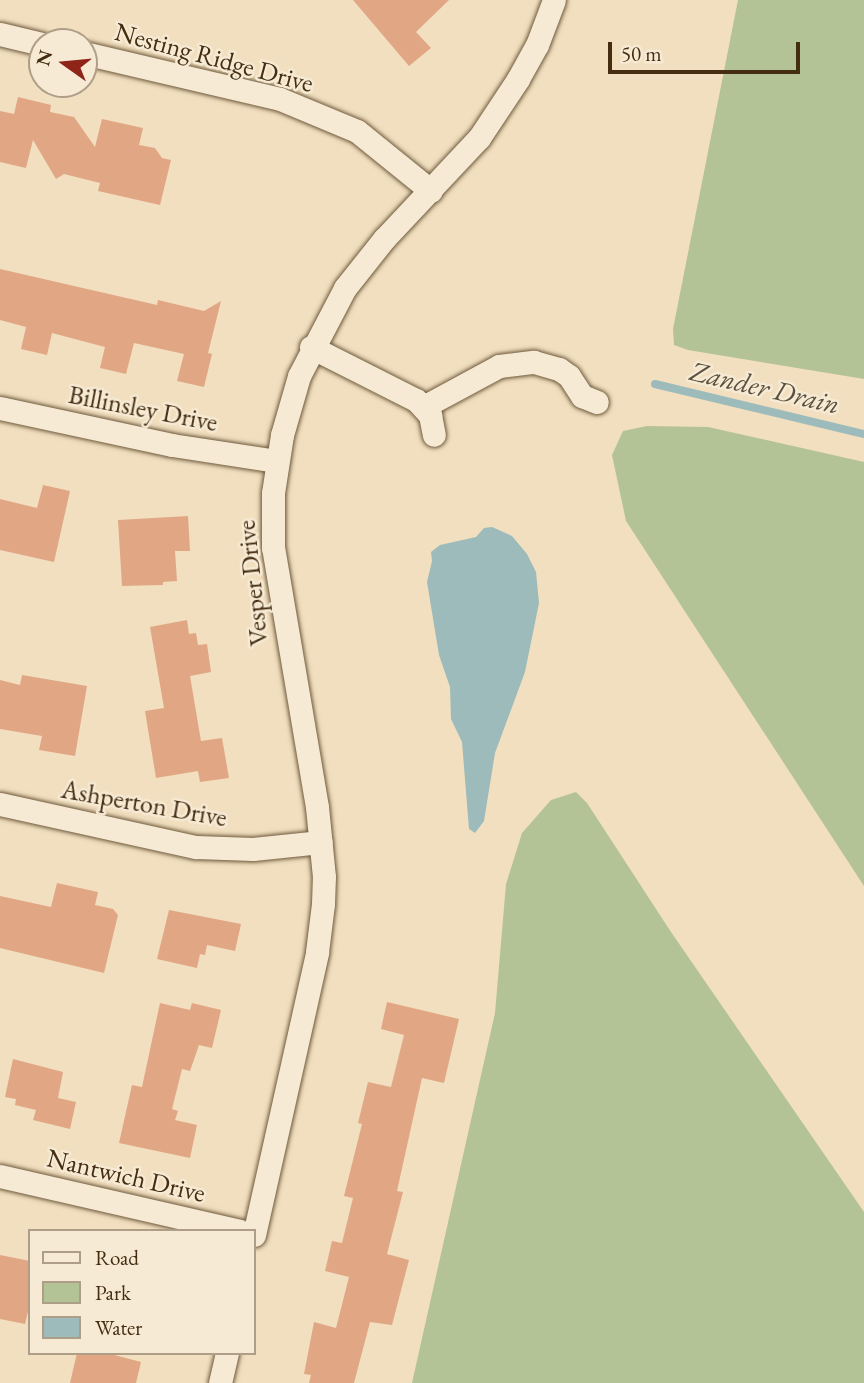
<!DOCTYPE html>
<style>
body{margin:0}
#map{position:relative;width:864px;height:1383px;overflow:hidden;background:#f1dfbf;font-family:"EB Garamond",serif}
div>[style]{position:absolute}
[style*='--x']{left:calc(var(--x)*1px);top:calc(var(--y)*1px);width:calc(var(--w)*1px);rotate:calc(var(--a)*1deg)}
.green>*{inset:0;background:#b4c396}
.water>*{inset:0;background:#9dbbba}
.stream>*{height:8px;margin:-4px;padding:0 4px;transform-origin:4px;border-radius:4px;background:#9dbbba}
.building>*{inset:0;background:#e1a785}
.roads{filter:drop-shadow(0 0 2px #6f5a3c) drop-shadow(0 0 2px #6f5a3c)}
.street>*{height:23px;margin:-11.5px;padding:0 11.5px;transform-origin:11.5px;border-radius:11.5px;background:#f6ead5}
span{translate:-50% -50%;white-space:nowrap;text-align:center;line-height:1.15;-webkit-text-stroke:5px #f6ead5;paint-order:stroke}
.street-label{font-size:26px;color:#442d11}
.water-label{font-size:28px;color:#5a503b;font-style:italic}
.legend{position:absolute;left:28px;top:1229px;width:228px;height:126px;box-sizing:border-box;background:#f6ead5;border:2px solid #af9e87;margin:0;padding:9px 12px;list-style:none;font-size:21px;color:#442d11}
.legend li{display:flex;align-items:center;gap:14px;height:35px}
.legend b{width:35px;border:2px solid #af9e87}
.north{position:absolute;left:28px;top:28px;width:70px;height:70px;box-sizing:border-box;background:#f6ead5;border:2px solid #af9e87;border-radius:50%;rotate:285deg;font-size:19px;font-weight:700;line-height:28px;text-align:center;color:#442d11}
.north::after{content:'';display:block;margin:auto;width:24px;height:32px;background:#8f2418;clip-path:polygon(50% 0,100% 100%,50% 72%,0 100%)}
.scale{position:absolute;left:608px;top:42px;width:192px;height:32px;box-sizing:border-box;border:4px solid #442d11;border-top:0;padding-left:9px;font-size:21px;line-height:24px;white-space:nowrap;color:#442d11;-webkit-text-stroke:5px #f6ead5;paint-order:stroke}
</style>
<div id="map">
<div class="green">
<div style="clip-path:polygon(738px 0,864px 0,864px 379px,688px 350px,674px 345px,673px 329px)"></div>
<div style="clip-path:polygon(647px 426px,708px 427px,864px 462px,864px 886px,626px 521px,612px 455px,623px 431px)"></div>
<div style="clip-path:polygon(576px 792px,587px 803px,671px 932px,864px 1212px,864px 1383px,412px 1383px,495px 1013px,506px 884px,522px 833px,551px 800px)"></div>
</div>
<div class="water">
<div style="clip-path:polygon(492px 527px,512px 536px,527px 554px,536px 572px,539px 603px,525px 672px,495px 753px,484px 821px,475px 833px,469px 829px,462px 742px,451px 719px,450px 687px,439px 655px,427px 582px,432px 561px,431px 552px,440px 545px,476px 537px,484px 528px)"></div>
</div>
<div class="stream">
<div style="--x:655;--y:384;--w:215;--a:13.5"></div>
</div>
<div class="building">
<div style="clip-path:polygon(353px 0,449px 0,416px 32px,431px 48px,409px 66px)"></div>
<div style="clip-path:polygon(18px 97px,51px 105px,50px 112px,74px 117px,95px 147px,102px 119px,143px 128px,139px 145px,155px 148px,162px 158px,171px 160px,160px 205px,98px 191px,100px 183px,64px 174px,56px 179px,33px 140px,26px 168px,0 162px,0 111px,14px 114px)"></div>
<div style="clip-path:polygon(0 269px,157px 305px,158px 300px,204px 311px,221px 301px,208px 353px,212px 354px,204px 387px,177px 381px,184px 354px,134px 343px,126px 374px,100px 368px,105px 347px,52px 333px,47px 355px,21px 349px,26px 327px,0 320px)"></div>
<div style="clip-path:polygon(43px 485px,70px 491px,54px 562px,0 550px,0 499px,37px 508px)"></div>
<div style="clip-path:polygon(188px 516px,190px 551px,175px 551px,177px 581px,163px 582px,163px 585px,122px 586px,118px 520px)"></div>
<div style="clip-path:polygon(187px 620px,189px 634px,196px 633px,198px 645px,207px 644px,211px 672px,190px 676px,201px 741px,222px 738px,229px 778px,200px 782px,198px 771px,156px 778px,145px 711px,164px 708px,150px 627px)"></div>
<div style="clip-path:polygon(22px 675px,87px 686px,75px 756px,39px 750px,42px 736px,0 729px,0 680px,20px 685px)"></div>
<div style="clip-path:polygon(57px 883px,98px 892px,95px 905px,113px 909px,118px 915px,104px 973px,0 948px,0 896px,51px 907px)"></div>
<div style="clip-path:polygon(169px 910px,241px 924px,235px 951px,207px 945px,205px 955px,200px 954px,197px 968px,157px 959px)"></div>
<div style="clip-path:polygon(387px 1002px,459px 1019px,444px 1083px,422px 1078px,397px 1191px,403px 1192px,387px 1254px,409px 1260px,392px 1325px,370px 1322px,354px 1383px,309px 1383px,311px 1375px,304px 1374px,314px 1322px,336px 1328px,349px 1277px,325px 1271px,332px 1241px,342px 1243px,353px 1198px,344px 1196px,362px 1124px,358px 1123px,368px 1082px,391px 1087px,404px 1035px,381px 1029px)"></div>
<div style="clip-path:polygon(160px 1003px,190px 1010px,192px 1003px,221px 1010px,212px 1048px,199px 1045px,190px 1071px,182px 1069px,172px 1109px,178px 1111px,175px 1120px,197px 1125px,190px 1158px,119px 1143px,132px 1085px,142px 1087px)"></div>
<div style="clip-path:polygon(13px 1059px,63px 1072px,58px 1098px,76px 1102px,70px 1129px,33px 1120px,36px 1110px,15px 1105px,16px 1099px,5px 1097px)"></div>
<div style="clip-path:polygon(0 1255px,30px 1261px,30px 1303px,25px 1324px,0 1319px)"></div>
<div style="clip-path:polygon(77px 1353px,107px 1353px,141px 1362px,136px 1383px,70px 1383px)"></div>
</div>
<div class="roads">
<div class="street">
<div style="--x:0;--y:34;--w:43;--a:13.4"></div>
<div style="--x:84;--y:53;--w:201;--a:13.2"></div>
<div style="--x:280;--y:99;--w:83;--a:22.6"></div>
<div style="--x:357;--y:131;--w:95;--a:39"></div>
<div style="--x:311;--y:347;--w:118;--a:26.8"></div>
<div style="--x:416;--y:400;--w:21;--a:47"></div>
<div style="--x:430;--y:415;--w:20;--a:79"></div>
<div style="--x:425;--y:406;--w:84;--a:-28.4"></div>
<div style="--x:499;--y:366;--w:35;--a:-7"></div>
<div style="--x:534;--y:362;--w:26;--a:16"></div>
<div style="--x:559;--y:369;--w:12;--a:35"></div>
<div style="--x:569;--y:376;--w:24;--a:57"></div>
<div style="--x:582;--y:396;--w:16;--a:22"></div>
<div style="--x:0;--y:408;--w:176;--a:12.1"></div>
<div style="--x:172;--y:445;--w:105;--a:8.7"></div>
<div style="--x:0;--y:804;--w:201;--a:12.4"></div>
<div style="--x:196;--y:847;--w:57;--a:2"></div>
<div style="--x:253;--y:849;--w:68;--a:-5.9"></div>
<div style="--x:0;--y:1176;--w:246;--a:12.9"></div>
<div style="--x:254;--y:1235;--w:290;--a:-77.4"></div>
<div style="--x:317;--y:952;--w:48;--a:-82.9"></div>
<div style="--x:323;--y:904;--w:27;--a:-88"></div>
<div style="--x:324;--y:877;--w:70;--a:-95.7"></div>
<div style="--x:317;--y:807;--w:263;--a:-99.6"></div>
<div style="--x:273;--y:548;--w:55;--a:-90"></div>
<div style="--x:273;--y:493;--w:59;--a:-81.2"></div>
<div style="--x:282;--y:435;--w:61;--a:-73.9"></div>
<div style="--x:299;--y:376;--w:99;--a:-62.4"></div>
<div style="--x:345;--y:288;--w:63;--a:-51.5"></div>
<div style="--x:384;--y:239;--w:139;--a:-46.8"></div>
<div style="--x:479;--y:138;--w:71;--a:-56.5"></div>
<div style="--x:518;--y:79;--w:39;--a:-61"></div>
<div style="--x:537;--y:45;--w:48;--a:-69.3"></div>
<div style="--x:220;--y:1383;--w:31;--a:-77"></div>
</div>
</div>
<div class="street-label">
<span style="left:214px;top:58px;rotate:15deg">Nesting Ridge Drive</span>
<span style="left:143px;top:409px;rotate:11deg">Billinsley Drive</span>
<span style="left:253px;top:583px;rotate:-96deg">Vesper Drive</span>
<span style="left:144px;top:804px;rotate:10deg">Ashperton Drive</span>
<span style="left:126px;top:1176px;rotate:13deg">Nantwich Drive</span>
</div>
<div class="water-label">
<span style="left:765px;top:387px;rotate:13deg">Zander Drain</span>
</div>
<ul class="legend">
<li><b style="height:9px;background:#f6ead5"></b>Road</li>
<li><b style="height:19px;background:#b4c396"></b>Park</li>
<li><b style="height:19px;background:#9dbbba"></b>Water</li>
</ul>
<div class="north">N</div>
<div class="scale">50 m</div>
</div>
